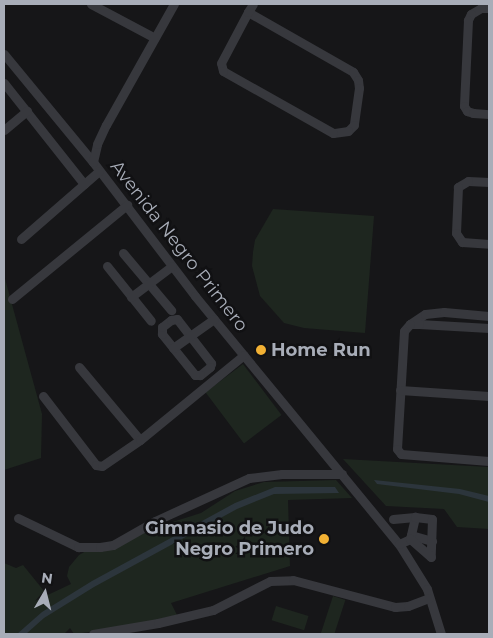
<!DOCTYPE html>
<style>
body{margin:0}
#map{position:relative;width:493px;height:638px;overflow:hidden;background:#161618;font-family:Montserrat,sans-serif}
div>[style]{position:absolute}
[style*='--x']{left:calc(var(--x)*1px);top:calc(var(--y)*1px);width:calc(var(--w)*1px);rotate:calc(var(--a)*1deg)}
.green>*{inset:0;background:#1e261f;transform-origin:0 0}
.water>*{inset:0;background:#2c353c}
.street>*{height:9px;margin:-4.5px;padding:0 4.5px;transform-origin:4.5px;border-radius:4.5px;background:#37383d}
.dots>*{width:14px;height:14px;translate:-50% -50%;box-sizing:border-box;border:2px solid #111113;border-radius:50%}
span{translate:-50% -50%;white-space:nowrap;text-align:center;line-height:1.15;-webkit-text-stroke:5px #111113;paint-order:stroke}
.street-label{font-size:18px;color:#a8adb8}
.poi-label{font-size:18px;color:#a8adb8;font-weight:700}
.left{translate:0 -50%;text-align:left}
.right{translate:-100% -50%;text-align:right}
.frame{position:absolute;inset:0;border:5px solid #a8adb8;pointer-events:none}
.north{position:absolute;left:20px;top:568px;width:50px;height:50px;-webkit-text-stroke:4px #111113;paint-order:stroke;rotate:8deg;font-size:14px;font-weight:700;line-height:20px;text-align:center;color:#a8adb8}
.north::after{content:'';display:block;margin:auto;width:18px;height:22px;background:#a8adb8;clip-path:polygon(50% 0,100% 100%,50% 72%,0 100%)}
</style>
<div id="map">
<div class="green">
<div style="clip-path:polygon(273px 209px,374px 216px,365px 333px,304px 328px,284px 323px,260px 296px,252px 266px,253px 252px,255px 240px)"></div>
<div style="clip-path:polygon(4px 275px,42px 414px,41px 458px,4px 470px)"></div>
<div style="left:243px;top:364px;width:64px;height:47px;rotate:53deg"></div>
<div style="clip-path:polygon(343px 459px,489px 467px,489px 529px,457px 527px,444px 509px,386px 506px)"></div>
<div style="clip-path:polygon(336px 480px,352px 498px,288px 500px,290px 566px,171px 603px,177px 615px,122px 628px,74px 634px,70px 628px,64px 634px,4px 634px,4px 563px,16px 568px,23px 565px,44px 591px,35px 601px,71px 584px,67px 576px,69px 567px,79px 555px,93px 547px,201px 513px,235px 491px,264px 482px)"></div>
<div style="left:333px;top:596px;width:13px;height:40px;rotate:18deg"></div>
<div style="left:276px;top:606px;width:34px;height:15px;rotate:17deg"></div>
</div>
<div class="water">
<div style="clip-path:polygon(374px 480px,460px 489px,489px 496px,489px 502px,459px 494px,377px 484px)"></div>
<div style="clip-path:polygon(275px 487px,335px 487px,339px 493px,274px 494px,237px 509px,94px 587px,44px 618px,26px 634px,17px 634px,42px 612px,92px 581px,235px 503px)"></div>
</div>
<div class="street">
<div style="--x:91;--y:4;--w:72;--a:28"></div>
<div style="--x:489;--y:8;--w:8;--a:180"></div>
<div style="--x:481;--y:8;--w:12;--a:149"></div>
<div style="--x:471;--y:14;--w:7;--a:117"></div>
<div style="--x:468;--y:20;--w:86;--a:92.7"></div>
<div style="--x:464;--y:106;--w:6;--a:59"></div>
<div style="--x:467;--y:111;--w:6;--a:18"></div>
<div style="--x:473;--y:113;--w:16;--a:4"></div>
<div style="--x:248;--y:12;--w:121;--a:29.7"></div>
<div style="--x:353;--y:72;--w:9;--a:58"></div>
<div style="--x:358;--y:80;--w:8;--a:83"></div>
<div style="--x:359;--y:88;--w:37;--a:98"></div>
<div style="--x:354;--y:125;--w:8;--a:135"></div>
<div style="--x:348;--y:131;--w:15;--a:172"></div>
<div style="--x:333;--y:133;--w:126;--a:-150.6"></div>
<div style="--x:223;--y:71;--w:8;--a:-104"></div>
<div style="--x:221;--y:63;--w:58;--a:-62.1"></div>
<div style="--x:248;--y:12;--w:9;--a:-58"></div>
<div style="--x:4;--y:54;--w:140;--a:50.5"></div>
<div style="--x:93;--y:162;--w:168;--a:52.7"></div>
<div style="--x:195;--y:296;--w:321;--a:50.6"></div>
<div style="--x:399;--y:544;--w:53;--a:58.1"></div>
<div style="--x:427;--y:589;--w:47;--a:72.7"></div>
<div style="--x:4;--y:83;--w:129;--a:51.6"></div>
<div style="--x:4;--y:130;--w:30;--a:-40"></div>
<div style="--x:93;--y:162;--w:18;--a:-77"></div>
<div style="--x:97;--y:144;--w:21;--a:-65"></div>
<div style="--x:106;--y:125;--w:139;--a:-60.7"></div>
<div style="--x:489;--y:182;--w:21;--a:-177"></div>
<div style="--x:468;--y:181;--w:12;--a:149"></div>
<div style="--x:458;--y:187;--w:46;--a:92.5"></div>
<div style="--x:456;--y:233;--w:11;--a:56"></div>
<div style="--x:462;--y:242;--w:27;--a:4"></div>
<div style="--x:21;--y:239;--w:103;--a:-41.1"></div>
<div style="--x:123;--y:253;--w:75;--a:49.9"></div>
<div style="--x:107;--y:266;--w:70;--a:51.3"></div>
<div style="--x:131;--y:297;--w:51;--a:-37.1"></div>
<div style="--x:12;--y:299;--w:149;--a:-39.3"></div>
<div style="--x:177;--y:319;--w:56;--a:52.3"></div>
<div style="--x:211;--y:363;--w:4;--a:104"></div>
<div style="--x:210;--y:367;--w:13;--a:141"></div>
<div style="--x:200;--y:375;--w:5;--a:180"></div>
<div style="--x:195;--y:375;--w:53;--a:-128.8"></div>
<div style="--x:162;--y:334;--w:7;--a:-90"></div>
<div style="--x:162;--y:327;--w:11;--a:-38"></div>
<div style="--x:171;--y:320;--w:6;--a:-9"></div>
<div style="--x:410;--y:324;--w:18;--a:-34"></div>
<div style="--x:425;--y:314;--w:19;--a:-6"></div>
<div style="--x:444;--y:312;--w:45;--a:5.1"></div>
<div style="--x:489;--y:328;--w:70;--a:-176.7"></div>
<div style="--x:419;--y:324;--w:9;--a:180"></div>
<div style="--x:410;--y:324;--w:9;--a:131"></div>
<div style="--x:404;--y:331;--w:118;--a:93.4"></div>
<div style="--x:397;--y:449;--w:6;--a:51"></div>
<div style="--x:401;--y:454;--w:88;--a:4.5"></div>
<div style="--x:173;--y:348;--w:50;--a:-35.3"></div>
<div style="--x:79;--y:367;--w:95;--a:50.1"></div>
<div style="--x:400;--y:390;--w:89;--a:3.9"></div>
<div style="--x:43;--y:396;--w:87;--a:52.5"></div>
<div style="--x:96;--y:465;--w:6;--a:9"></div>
<div style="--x:102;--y:466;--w:46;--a:-34.4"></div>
<div style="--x:140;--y:440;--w:134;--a:-39.3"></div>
<div style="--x:18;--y:518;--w:67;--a:25.8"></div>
<div style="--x:78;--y:547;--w:22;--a:0"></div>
<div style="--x:100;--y:547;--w:13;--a:-9"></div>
<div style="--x:113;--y:545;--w:48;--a:-29.7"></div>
<div style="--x:155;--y:521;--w:103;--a:-24.6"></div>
<div style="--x:249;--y:478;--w:33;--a:-7"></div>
<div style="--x:282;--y:474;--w:60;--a:0"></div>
<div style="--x:393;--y:519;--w:22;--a:-5"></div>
<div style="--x:411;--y:535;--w:22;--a:16"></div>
<div style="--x:399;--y:544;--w:12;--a:-24"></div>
<div style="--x:410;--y:539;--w:23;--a:-77"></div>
<div style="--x:415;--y:517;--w:17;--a:7"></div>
<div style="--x:432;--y:519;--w:38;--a:92"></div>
<div style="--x:431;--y:557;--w:28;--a:-139"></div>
<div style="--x:93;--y:634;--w:66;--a:-9.6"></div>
<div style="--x:158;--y:623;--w:57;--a:-13.3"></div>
<div style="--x:213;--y:610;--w:64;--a:-27"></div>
<div style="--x:270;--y:581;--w:23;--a:-2"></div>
<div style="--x:293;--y:580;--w:106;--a:14.8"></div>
<div style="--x:395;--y:607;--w:13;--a:-4"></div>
<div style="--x:408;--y:606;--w:22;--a:-21"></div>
</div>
<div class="dots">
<div style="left:261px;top:350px;background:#f2b134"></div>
<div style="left:324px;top:539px;background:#f2b134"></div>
</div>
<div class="street-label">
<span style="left:179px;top:246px;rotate:52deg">Avenida Negro Primero</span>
</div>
<div class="poi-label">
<span class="left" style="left:271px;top:350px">Home Run</span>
<span class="right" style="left:314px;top:539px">Gimnasio de Judo<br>Negro Primero</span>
</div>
<div class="frame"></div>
<div class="north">N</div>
</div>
